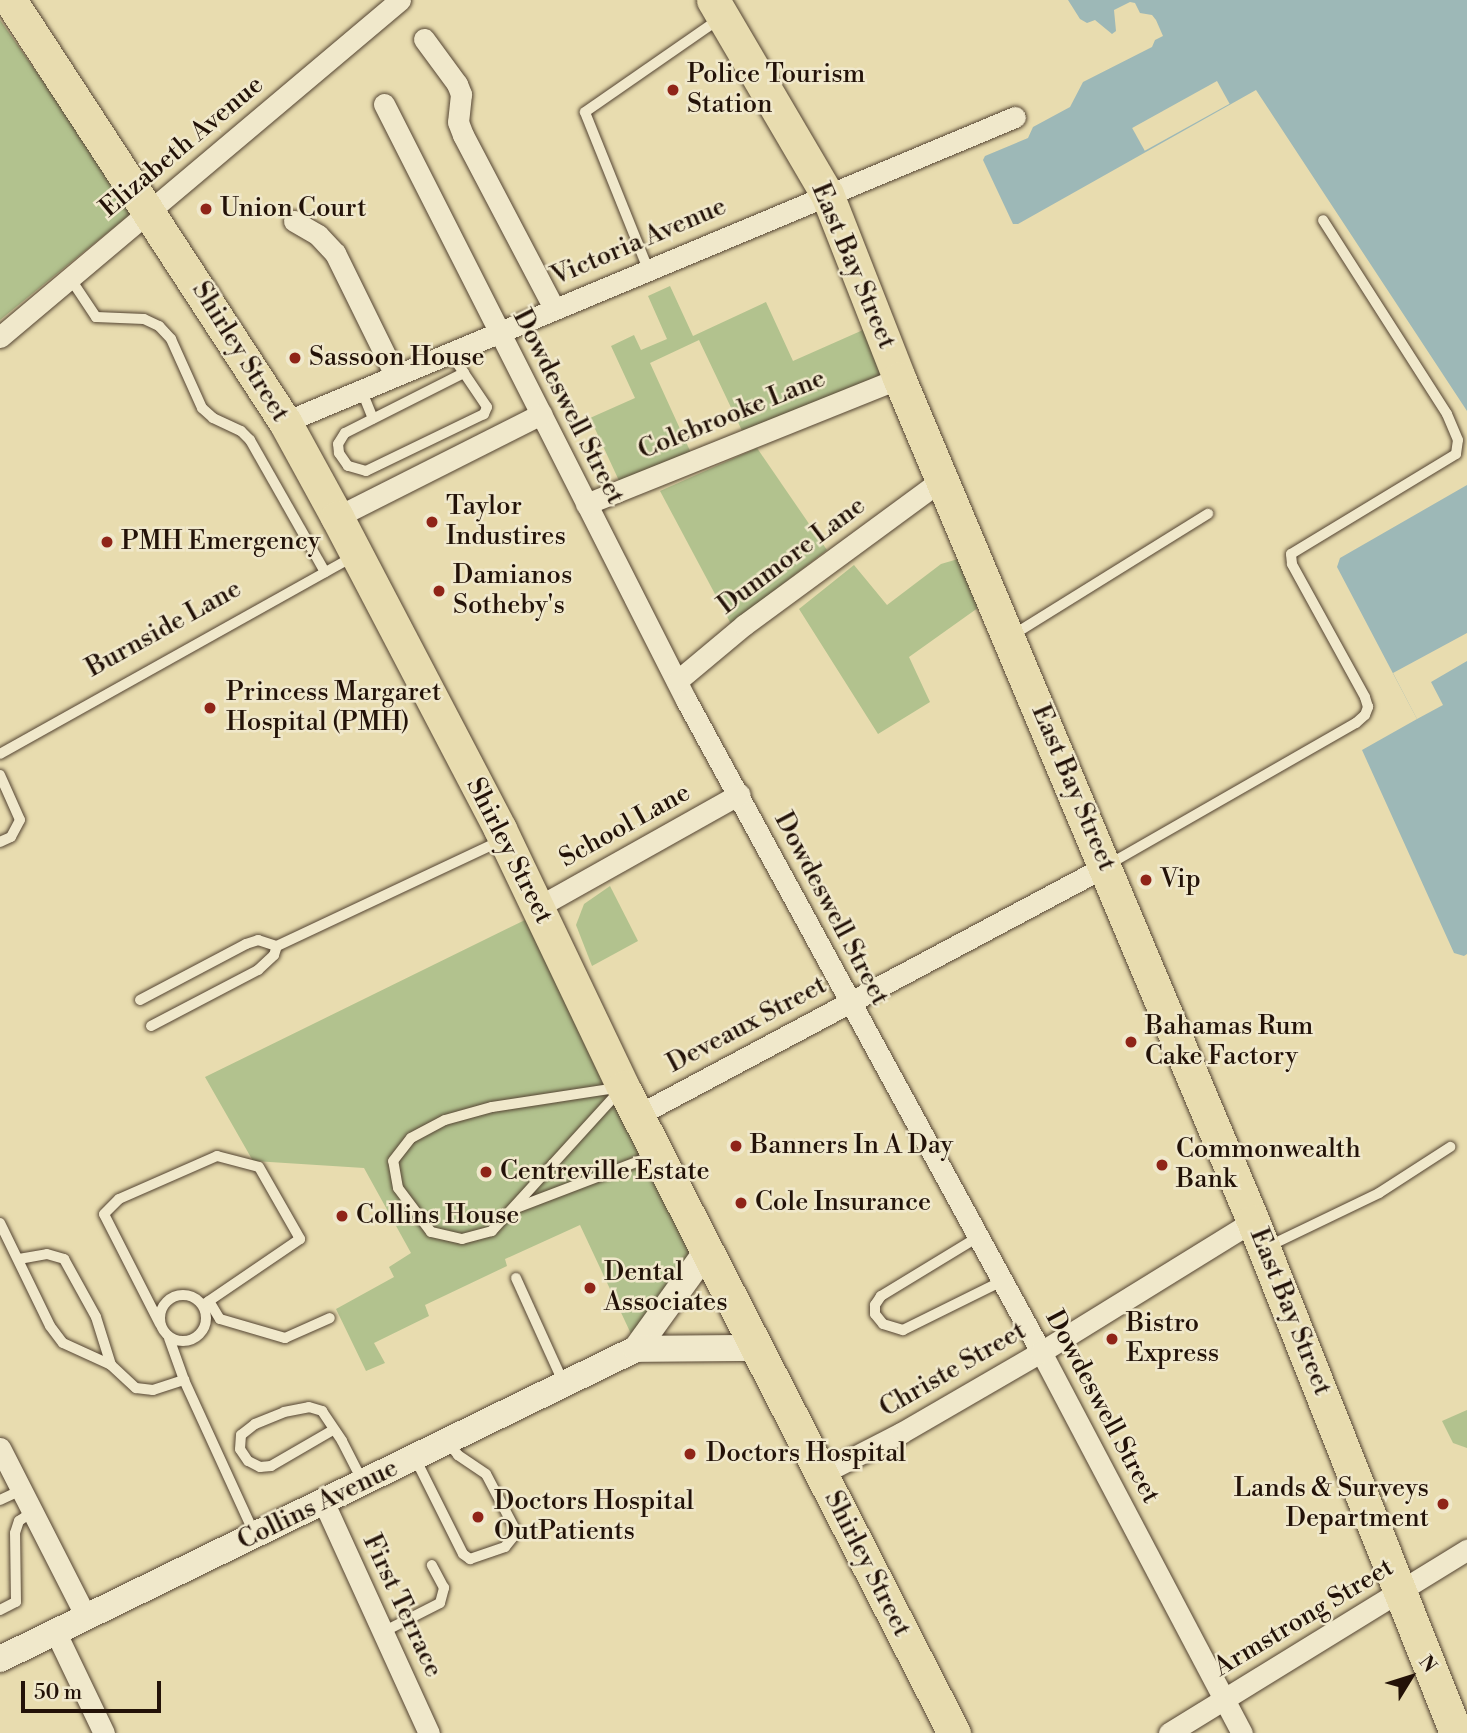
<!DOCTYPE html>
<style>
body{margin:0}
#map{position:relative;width:1467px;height:1733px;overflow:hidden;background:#e8dcaf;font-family:"Libre Bodoni",serif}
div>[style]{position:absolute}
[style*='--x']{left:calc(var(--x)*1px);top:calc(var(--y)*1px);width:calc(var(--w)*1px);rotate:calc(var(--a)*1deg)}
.green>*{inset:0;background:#b2c28e}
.water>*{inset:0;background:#9db8b7}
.pier>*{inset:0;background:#e8dcaf;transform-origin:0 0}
.roads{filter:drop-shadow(0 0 2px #544432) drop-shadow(0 0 2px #544432)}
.service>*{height:10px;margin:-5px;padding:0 5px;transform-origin:5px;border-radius:5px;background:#f0e8cb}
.service>.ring{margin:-5px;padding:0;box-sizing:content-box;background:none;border:10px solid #f0e8cb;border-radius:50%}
.minor>*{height:21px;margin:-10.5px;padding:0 10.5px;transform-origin:10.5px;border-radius:10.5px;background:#f0e8cb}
.tertiary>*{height:26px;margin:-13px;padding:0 13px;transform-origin:13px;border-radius:13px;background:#f0e8cb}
.trunk>*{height:33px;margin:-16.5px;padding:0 16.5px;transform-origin:16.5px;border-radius:16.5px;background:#e8dcaf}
.dots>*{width:19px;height:19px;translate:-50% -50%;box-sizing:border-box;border:4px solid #f0e8cb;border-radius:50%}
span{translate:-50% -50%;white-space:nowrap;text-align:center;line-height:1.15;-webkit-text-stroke:5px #f0e8cb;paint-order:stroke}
.poi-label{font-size:26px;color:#231208}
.left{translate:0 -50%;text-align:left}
.right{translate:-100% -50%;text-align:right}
.street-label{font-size:26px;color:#231208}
.north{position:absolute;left:1376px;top:1642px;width:70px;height:70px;-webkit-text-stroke:5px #f0e8cb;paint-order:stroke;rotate:52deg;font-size:19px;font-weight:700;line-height:28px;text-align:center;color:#231208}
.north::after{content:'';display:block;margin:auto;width:24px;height:32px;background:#231208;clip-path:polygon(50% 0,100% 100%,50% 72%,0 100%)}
.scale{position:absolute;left:21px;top:1681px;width:140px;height:32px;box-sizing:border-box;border:4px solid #231208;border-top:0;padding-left:9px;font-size:21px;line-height:24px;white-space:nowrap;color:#231208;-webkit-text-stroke:5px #f0e8cb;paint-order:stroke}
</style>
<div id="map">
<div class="green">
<div style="clip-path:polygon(0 20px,134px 211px,0 320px)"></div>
<div style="clip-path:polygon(670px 286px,693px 336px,766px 302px,793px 361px,872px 326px,889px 372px,745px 437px,699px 340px,650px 363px,691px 453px,621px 485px,590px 418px,635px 398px,611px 346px,634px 335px,641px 350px,667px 339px,648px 296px)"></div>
<div style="clip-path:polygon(757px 448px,827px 550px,731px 624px,660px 491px)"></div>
<div style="clip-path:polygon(958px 559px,982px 605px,909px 657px,930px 702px,878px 734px,799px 609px,854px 565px,887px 605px,941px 564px)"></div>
<div style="clip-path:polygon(610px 886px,638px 941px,592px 966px,576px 925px,584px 904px)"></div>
<div style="clip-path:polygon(525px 920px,697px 1252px,632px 1336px,580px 1225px,505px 1259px,507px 1266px,425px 1305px,429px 1316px,374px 1343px,385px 1363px,366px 1371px,336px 1309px,394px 1277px,389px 1267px,411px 1253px,364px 1168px,253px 1161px,205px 1077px)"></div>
<div style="clip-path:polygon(1467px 1410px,1467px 1448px,1453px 1443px,1442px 1421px)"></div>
</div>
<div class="water">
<div style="clip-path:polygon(1068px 0,1467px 0,1467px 411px,1256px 90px,1018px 224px,1013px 224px,983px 160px,985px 156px,1028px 138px,1033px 127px,1070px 107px,1083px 82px,1152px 47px,1155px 40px,1163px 36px,1156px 20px,1152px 15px,1140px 13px,1135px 3px,1130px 2px,1114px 10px,1116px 31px,1112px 34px,1095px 20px,1087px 23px,1080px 19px)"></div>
<div style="clip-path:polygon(1467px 485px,1467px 954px,1464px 956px,1454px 953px,1362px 750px,1417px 719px,1337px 567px,1340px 558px)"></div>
</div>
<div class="pier">
<div style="left:1217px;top:81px;width:26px;height:97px;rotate:61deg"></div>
<div style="clip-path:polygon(1467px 633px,1467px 661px,1431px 682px,1443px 705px,1417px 719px,1393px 673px)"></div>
</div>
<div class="roads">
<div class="service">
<div style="--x:648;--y:269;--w:169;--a:-111.9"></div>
<div style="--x:585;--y:112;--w:165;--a:-34.7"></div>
<div style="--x:70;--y:278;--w:47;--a:56.3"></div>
<div style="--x:96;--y:317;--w:48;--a:2.4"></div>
<div style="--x:144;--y:319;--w:17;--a:25"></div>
<div style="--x:159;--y:326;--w:18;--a:47"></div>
<div style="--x:171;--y:339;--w:76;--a:65.8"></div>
<div style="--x:202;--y:408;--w:15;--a:42"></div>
<div style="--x:213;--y:418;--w:31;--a:25"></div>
<div style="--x:241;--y:431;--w:13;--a:45"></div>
<div style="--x:250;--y:440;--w:152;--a:60.4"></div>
<div style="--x:449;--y:352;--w:26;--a:54"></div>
<div style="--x:464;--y:373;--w:41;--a:55.9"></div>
<div style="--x:487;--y:407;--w:8;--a:113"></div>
<div style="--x:484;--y:414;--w:131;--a:154.2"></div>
<div style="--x:366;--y:471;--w:19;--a:-164"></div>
<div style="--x:348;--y:466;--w:16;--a:-125"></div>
<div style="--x:339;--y:453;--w:9;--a:-96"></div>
<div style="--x:338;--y:444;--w:13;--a:-58"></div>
<div style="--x:345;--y:433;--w:133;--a:-26.8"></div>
<div style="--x:361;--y:389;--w:32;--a:68"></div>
<div style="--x:1011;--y:636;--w:232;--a:-31.8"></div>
<div style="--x:0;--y:754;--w:406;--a:-29.2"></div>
<div style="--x:0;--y:775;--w:49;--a:66"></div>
<div style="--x:20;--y:820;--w:19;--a:118"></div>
<div style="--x:11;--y:837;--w:12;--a:156"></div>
<div style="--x:1106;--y:866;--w:288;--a:-29.8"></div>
<div style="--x:1356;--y:723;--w:12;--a:-42"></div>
<div style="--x:1365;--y:715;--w:9;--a:-69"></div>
<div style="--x:1368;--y:707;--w:10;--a:-107"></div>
<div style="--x:1365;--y:697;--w:152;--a:-118.8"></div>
<div style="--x:1292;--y:564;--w:10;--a:-96"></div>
<div style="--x:1291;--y:554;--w:193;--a:-31.2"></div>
<div style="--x:1456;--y:454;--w:14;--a:-82"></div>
<div style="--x:1458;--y:440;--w:28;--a:-113"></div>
<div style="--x:1447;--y:414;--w:230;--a:-122.6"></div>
<div style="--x:277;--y:946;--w:249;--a:-25.2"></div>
<div style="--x:140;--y:1000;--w:120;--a:-27.8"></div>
<div style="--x:246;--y:944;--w:13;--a:-18"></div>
<div style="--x:258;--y:940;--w:20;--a:18"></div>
<div style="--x:151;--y:1026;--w:121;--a:-27.6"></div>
<div style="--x:258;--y:970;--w:22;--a:-43"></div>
<div style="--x:274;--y:955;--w:9;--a:-72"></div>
<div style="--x:623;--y:1087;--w:195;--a:132.3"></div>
<div style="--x:492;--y:1231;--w:31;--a:165"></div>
<div style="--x:462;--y:1239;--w:32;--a:-167"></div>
<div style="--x:431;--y:1232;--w:55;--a:-126.9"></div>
<div style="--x:398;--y:1188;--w:27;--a:-100"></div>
<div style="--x:393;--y:1161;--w:29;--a:-52"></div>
<div style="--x:411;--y:1138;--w:38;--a:-28"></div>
<div style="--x:445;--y:1120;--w:49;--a:-15.5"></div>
<div style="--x:492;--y:1107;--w:133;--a:-8.7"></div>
<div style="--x:516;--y:1208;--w:149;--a:-20.9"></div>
<div style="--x:0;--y:1223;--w:114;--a:64.1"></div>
<div style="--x:50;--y:1326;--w:21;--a:53"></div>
<div style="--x:63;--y:1343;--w:53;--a:24.6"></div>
<div style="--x:111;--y:1365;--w:34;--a:43"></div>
<div style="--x:136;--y:1388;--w:17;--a:7"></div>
<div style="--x:153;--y:1390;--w:33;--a:-18"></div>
<div style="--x:978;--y:1237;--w:114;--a:148.7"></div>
<div style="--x:881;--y:1296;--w:11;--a:124"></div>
<div style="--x:875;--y:1305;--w:9;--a:90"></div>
<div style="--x:875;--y:1314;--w:13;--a:51"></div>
<div style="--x:883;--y:1324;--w:21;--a:17"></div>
<div style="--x:903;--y:1330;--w:110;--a:-26.3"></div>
<div style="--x:1267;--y:1247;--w:124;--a:-25.7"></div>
<div style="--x:1379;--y:1193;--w:85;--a:-32.9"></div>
<div style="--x:19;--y:1259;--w:28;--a:-10"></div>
<div style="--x:47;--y:1254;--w:18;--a:16"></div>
<div style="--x:64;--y:1259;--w:66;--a:61.1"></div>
<div style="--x:96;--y:1317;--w:50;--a:72.6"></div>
<div style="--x:516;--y:1278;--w:116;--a:65.6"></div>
<div class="ring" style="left:160px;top:1295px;width:36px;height:36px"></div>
<div style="--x:209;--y:1301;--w:21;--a:59"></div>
<div style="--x:220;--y:1319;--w:68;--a:16.3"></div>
<div style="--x:285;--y:1338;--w:49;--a:-24"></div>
<div style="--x:160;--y:1324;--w:123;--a:-117"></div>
<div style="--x:104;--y:1214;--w:21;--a:-45"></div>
<div style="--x:119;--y:1199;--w:107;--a:-23.7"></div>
<div style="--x:217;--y:1156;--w:43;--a:14.7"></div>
<div style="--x:259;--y:1167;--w:83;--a:60.3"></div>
<div style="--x:300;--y:1239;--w:117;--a:145.8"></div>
<div style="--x:169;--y:1338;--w:45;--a:70.3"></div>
<div style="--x:184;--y:1380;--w:168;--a:65.4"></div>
<div style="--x:333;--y:1430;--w:72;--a:149.9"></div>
<div style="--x:271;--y:1466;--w:11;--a:175"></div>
<div style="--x:260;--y:1467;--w:13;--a:-153"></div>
<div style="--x:248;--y:1461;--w:14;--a:-124"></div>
<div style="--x:240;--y:1449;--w:14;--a:-86"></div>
<div style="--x:241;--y:1435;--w:18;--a:-38"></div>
<div style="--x:255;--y:1424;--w:31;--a:-22"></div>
<div style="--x:284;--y:1412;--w:25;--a:-11"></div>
<div style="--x:309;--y:1407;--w:14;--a:17"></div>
<div style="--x:322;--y:1411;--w:36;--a:56"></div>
<div style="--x:342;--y:1441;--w:46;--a:62.9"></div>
<div style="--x:415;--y:1458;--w:107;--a:63.4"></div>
<div style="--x:463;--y:1554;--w:9;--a:36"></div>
<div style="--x:470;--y:1559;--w:37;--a:-19"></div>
<div style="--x:505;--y:1547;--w:13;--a:-51"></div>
<div style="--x:513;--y:1537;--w:8;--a:-76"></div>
<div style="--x:515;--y:1529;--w:62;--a:-117.8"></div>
<div style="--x:486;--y:1474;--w:34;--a:-146"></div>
<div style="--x:458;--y:1455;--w:16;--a:-128"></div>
<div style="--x:0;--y:1500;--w:23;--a:-25"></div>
<div style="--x:0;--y:1610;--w:18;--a:-27"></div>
<div style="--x:16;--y:1602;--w:69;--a:-90.8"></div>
<div style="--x:15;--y:1533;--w:13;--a:-72"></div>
<div style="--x:19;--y:1521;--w:16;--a:-35"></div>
<div style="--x:383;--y:1632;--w:64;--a:-27"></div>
<div style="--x:440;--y:1603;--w:16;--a:-75"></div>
<div style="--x:444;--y:1588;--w:26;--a:-118"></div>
</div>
<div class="minor">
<div style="--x:424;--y:39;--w:56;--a:53.7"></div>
<div style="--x:457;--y:84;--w:11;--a:68"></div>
<div style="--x:461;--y:94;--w:28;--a:96"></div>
<div style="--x:458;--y:122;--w:14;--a:69"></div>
<div style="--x:463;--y:135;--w:195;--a:62.3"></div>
<div style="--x:384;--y:104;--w:668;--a:63.13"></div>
<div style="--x:686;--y:700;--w:742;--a:61.43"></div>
<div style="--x:1041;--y:1352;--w:431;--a:62.2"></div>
<div style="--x:294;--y:221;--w:28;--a:30"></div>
<div style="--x:318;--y:235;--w:25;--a:47"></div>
<div style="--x:335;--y:253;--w:136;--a:63.8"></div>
<div style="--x:0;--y:337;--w:523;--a:-40.11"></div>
<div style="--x:285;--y:422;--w:791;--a:-22.68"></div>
<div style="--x:586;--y:504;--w:337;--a:-21.9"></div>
<div style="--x:337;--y:517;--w:229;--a:-26.8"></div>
<div style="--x:677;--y:681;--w:87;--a:-39.9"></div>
<div style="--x:744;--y:625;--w:247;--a:-36.3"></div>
<div style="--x:538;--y:907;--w:231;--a:-29.3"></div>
<div style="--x:638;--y:1115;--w:530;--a:-28.02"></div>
<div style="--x:0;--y:1448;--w:190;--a:63"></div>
<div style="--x:821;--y:1474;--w:90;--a:-27.1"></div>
<div style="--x:901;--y:1433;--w:162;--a:-30.1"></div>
<div style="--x:1041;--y:1352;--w:249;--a:-31.7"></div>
<div style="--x:324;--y:1503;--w:253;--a:65.5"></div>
<div style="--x:56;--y:1633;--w:111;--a:64.4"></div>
<div style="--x:1169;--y:1733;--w:350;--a:-31.6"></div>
</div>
<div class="tertiary">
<div style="--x:636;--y:1349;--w:121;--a:-54.1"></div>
<div style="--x:0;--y:1659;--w:708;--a:-25.99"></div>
<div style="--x:636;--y:1349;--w:120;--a:-0.5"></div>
</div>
<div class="trunk">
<div style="--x:10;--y:0;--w:504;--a:56.91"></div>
<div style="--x:285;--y:422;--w:108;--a:61.3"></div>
<div style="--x:337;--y:517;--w:352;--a:62.4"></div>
<div style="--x:500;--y:829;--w:286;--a:64.5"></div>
<div style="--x:623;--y:1087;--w:726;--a:62.87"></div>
<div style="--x:713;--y:0;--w:225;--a:59.6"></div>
<div style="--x:827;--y:194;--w:198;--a:68.6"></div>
<div style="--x:899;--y:378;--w:914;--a:67.22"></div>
<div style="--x:1253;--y:1221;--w:551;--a:68.37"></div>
</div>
</div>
<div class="dots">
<div style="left:673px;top:90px;background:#8f2418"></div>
<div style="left:206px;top:209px;background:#8f2418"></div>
<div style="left:295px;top:358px;background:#8f2418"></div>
<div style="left:432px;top:522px;background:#8f2418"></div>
<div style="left:107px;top:542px;background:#8f2418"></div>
<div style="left:439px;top:591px;background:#8f2418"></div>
<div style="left:210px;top:708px;background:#8f2418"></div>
<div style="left:1146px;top:880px;background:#8f2418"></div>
<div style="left:1131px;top:1042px;background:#8f2418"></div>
<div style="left:736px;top:1146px;background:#8f2418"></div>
<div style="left:1162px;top:1165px;background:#8f2418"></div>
<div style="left:486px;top:1172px;background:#8f2418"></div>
<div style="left:741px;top:1203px;background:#8f2418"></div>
<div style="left:342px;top:1216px;background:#8f2418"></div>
<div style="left:590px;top:1288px;background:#8f2418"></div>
<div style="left:1112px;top:1339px;background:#8f2418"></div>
<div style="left:690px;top:1454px;background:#8f2418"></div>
<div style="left:1443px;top:1504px;background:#8f2418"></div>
<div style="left:478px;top:1517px;background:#8f2418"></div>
</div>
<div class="poi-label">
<span class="left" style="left:687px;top:90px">Police Tourism<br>Station</span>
<span class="left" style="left:220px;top:209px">Union Court</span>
<span class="left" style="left:309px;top:358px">Sassoon House</span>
<span class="left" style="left:446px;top:522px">Taylor<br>Industires</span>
<span class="left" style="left:121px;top:542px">PMH Emergency</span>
<span class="left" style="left:453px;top:591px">Damianos<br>Sotheby's</span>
<span class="left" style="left:226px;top:708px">Princess Margaret<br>Hospital (PMH)</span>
<span class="left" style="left:1160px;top:880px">Vip</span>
<span class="left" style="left:1145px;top:1042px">Bahamas Rum<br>Cake Factory</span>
<span class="left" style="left:750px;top:1146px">Banners In A Day</span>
<span class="left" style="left:1176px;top:1165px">Commonwealth<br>Bank</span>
<span class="left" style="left:500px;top:1172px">Centreville Estate</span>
<span class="left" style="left:755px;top:1203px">Cole Insurance</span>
<span class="left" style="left:356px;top:1216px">Collins House</span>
<span class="left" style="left:604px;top:1288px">Dental<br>Associates</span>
<span class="left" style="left:1126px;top:1339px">Bistro<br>Express</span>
<span class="left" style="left:706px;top:1454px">Doctors Hospital</span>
<span class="right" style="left:1429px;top:1504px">Lands &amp; Surveys<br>Department</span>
<span class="left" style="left:494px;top:1517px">Doctors Hospital<br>OutPatients</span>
</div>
<div class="street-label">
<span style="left:182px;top:147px;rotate:-40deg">Elizabeth Avenue</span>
<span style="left:639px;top:242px;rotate:-23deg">Victoria Avenue</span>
<span style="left:853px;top:266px;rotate:67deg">East Bay Street</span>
<span style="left:240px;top:352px;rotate:58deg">Shirley Street</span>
<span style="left:568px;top:407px;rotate:63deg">Dowdeswell Street</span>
<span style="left:732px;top:415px;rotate:-22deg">Colebrooke Lane</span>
<span style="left:792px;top:556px;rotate:-37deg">Dunmore Lane</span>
<span style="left:164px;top:629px;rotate:-29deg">Burnside Lane</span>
<span style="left:1073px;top:788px;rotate:67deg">East Bay Street</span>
<span style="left:625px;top:826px;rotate:-29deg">School Lane</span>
<span style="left:509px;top:851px;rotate:63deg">Shirley Street</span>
<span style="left:831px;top:909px;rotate:62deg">Dowdeswell Street</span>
<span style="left:747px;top:1025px;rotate:-28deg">Deveaux Street</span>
<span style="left:1290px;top:1312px;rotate:68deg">East Bay Street</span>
<span style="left:953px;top:1370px;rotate:-30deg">Christe Street</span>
<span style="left:1102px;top:1407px;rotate:62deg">Dowdeswell Street</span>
<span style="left:318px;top:1505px;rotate:-26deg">Collins Avenue</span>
<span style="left:867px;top:1564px;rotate:63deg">Shirley Street</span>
<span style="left:402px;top:1606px;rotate:65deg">First Terrace</span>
<span style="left:1304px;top:1618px;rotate:-31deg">Armstrong Street</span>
</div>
<div class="north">N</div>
<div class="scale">50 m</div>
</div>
